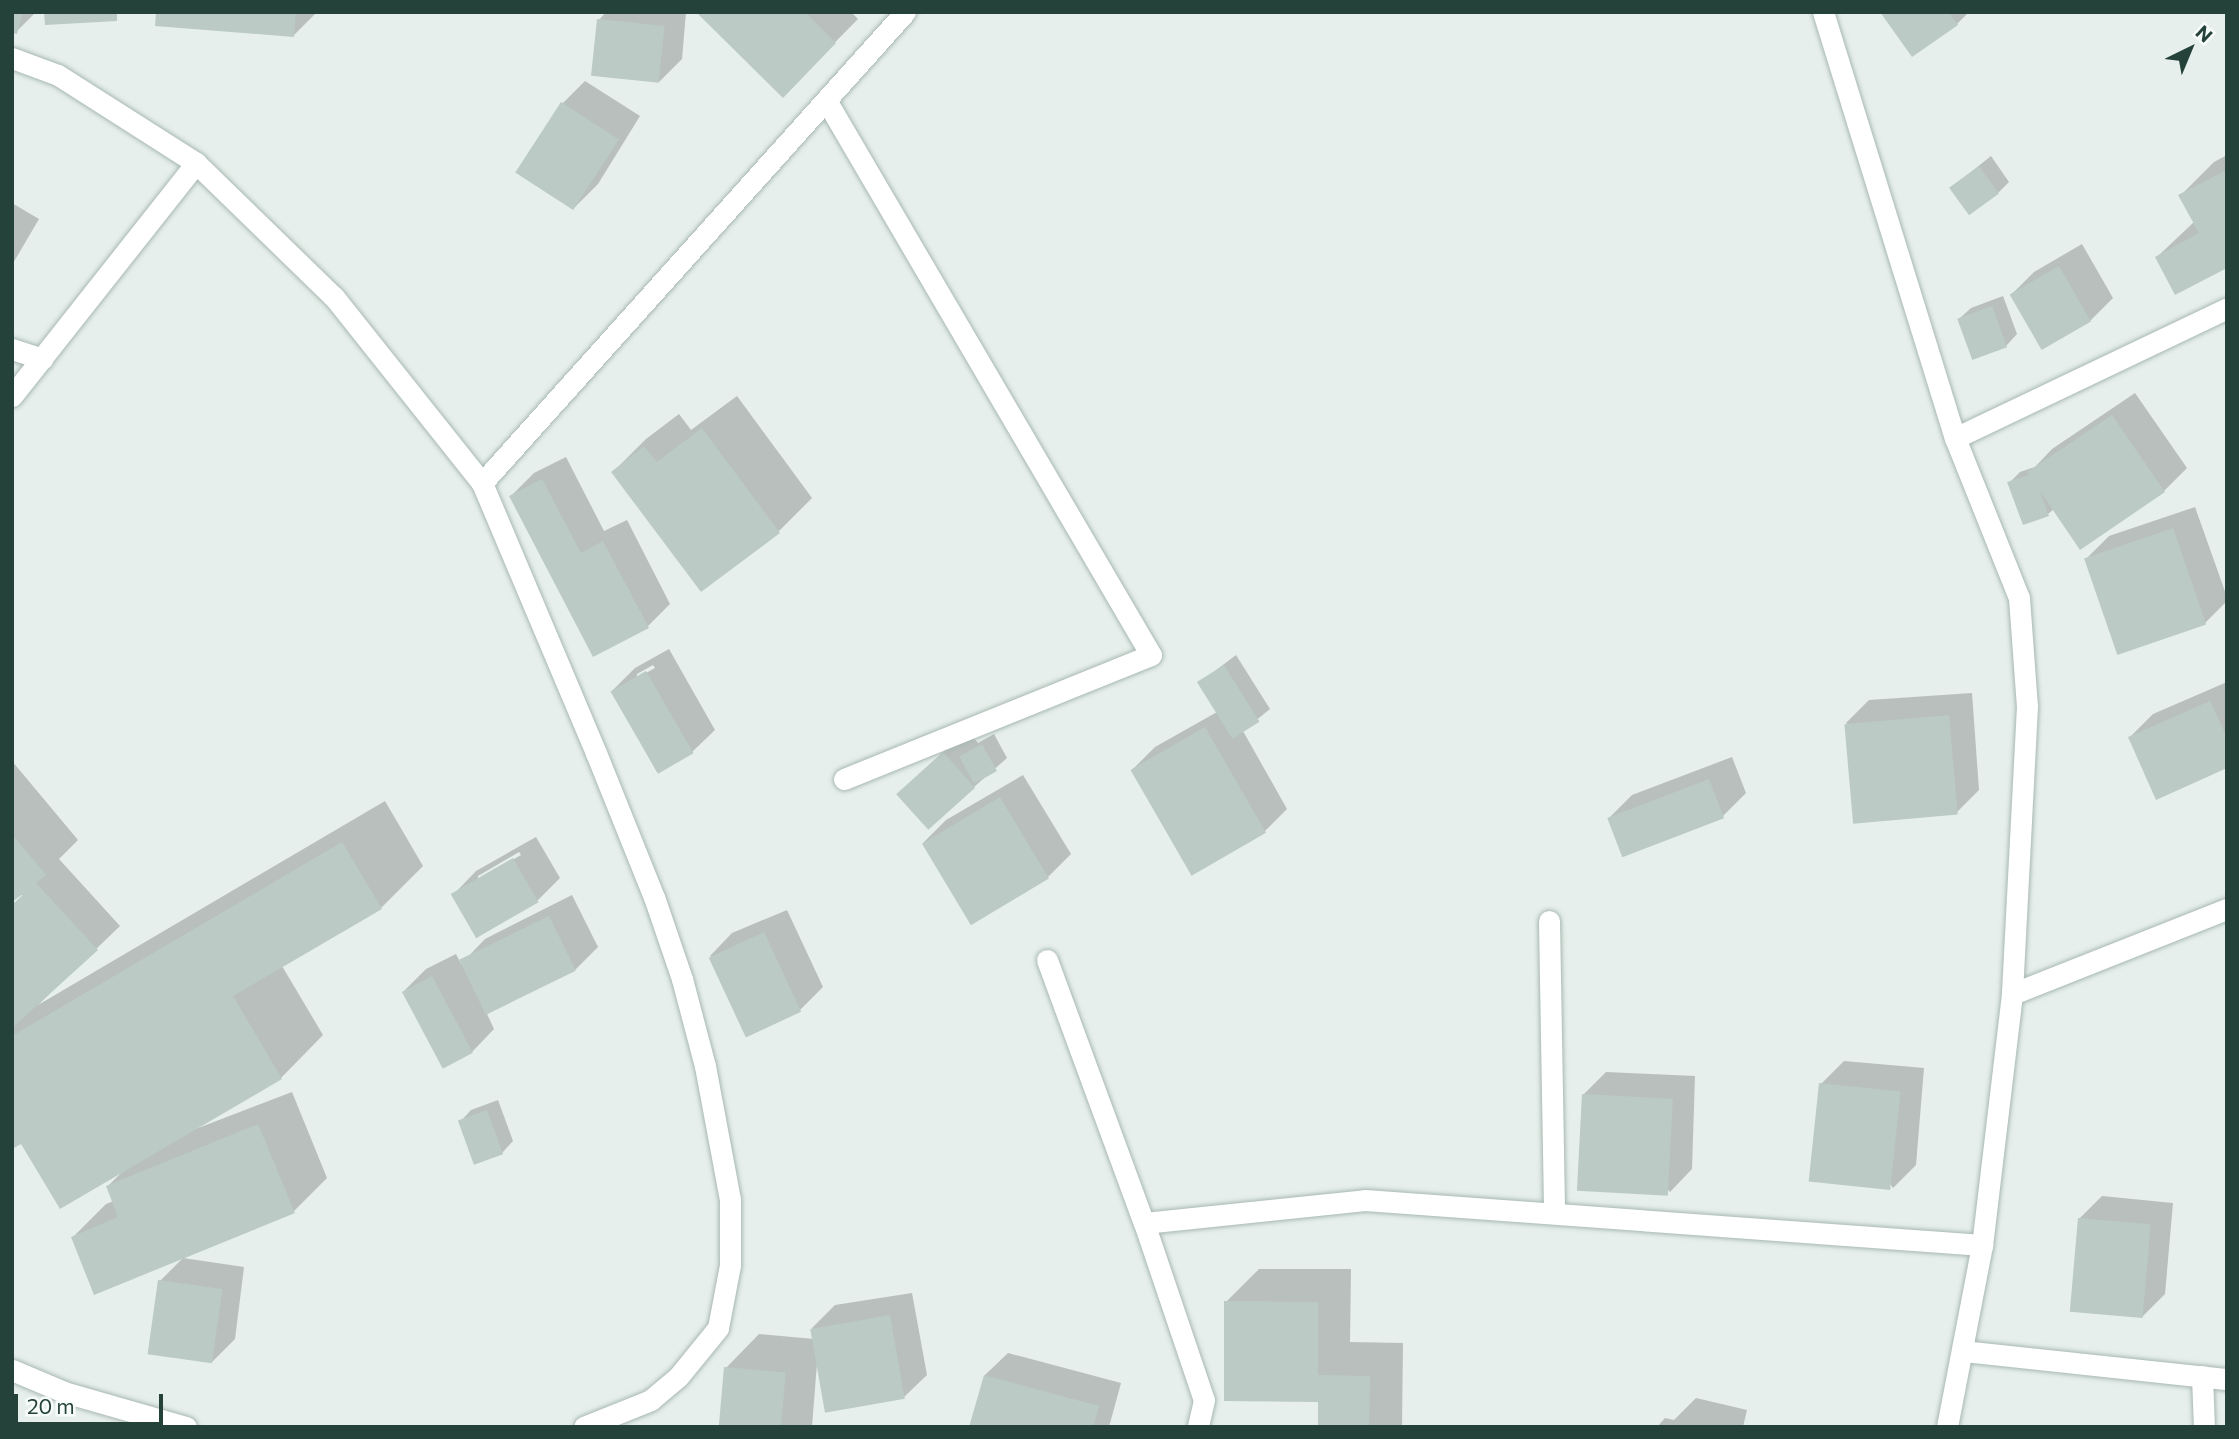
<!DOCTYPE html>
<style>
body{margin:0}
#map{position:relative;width:2239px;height:1439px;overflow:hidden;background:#e6efeb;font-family:Commissioner,sans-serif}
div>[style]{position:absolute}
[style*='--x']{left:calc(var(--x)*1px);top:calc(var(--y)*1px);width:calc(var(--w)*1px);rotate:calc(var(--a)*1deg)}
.shadow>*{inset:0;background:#0003}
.building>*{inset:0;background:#bbcac4;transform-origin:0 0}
.roads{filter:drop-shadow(0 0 2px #a8b8b2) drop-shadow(0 0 2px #a8b8b2)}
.minor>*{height:21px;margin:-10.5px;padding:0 10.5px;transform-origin:10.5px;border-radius:10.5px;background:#fff}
span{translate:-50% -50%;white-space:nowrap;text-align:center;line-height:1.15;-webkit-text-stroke:7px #f7fbf9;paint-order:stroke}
.frame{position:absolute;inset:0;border:14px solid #24423a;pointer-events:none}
.north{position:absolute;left:2155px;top:14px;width:70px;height:70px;-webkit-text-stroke:5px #f7fbf9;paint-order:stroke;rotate:43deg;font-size:19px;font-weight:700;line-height:28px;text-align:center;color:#24423a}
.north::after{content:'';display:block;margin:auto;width:24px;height:32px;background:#24423a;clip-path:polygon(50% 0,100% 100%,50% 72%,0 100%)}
.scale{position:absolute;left:14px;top:1394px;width:149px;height:32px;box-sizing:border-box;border:4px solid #24423a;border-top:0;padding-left:9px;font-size:21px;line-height:24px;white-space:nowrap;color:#24423a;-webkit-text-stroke:5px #f7fbf9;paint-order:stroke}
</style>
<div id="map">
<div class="shadow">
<div style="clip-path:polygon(12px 12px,36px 12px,16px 32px)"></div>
<div style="clip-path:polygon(157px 12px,317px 12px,294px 35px)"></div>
<div style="clip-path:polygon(606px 12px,686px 12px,682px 59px,659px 82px,599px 20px)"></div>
<div style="clip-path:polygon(698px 12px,851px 12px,858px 19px,783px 95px)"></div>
<div style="clip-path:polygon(1883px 12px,1969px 12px,1957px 24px)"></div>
<div style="clip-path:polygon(585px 81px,640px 116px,598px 184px,575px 207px,562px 104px)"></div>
<div style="clip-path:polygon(2227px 155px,2227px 266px,2157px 257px,2195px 221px,2181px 195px,2214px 162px)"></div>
<div style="clip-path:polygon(1991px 156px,2009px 182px,1998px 193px,1951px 188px)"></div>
<div style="clip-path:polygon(12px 203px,39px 219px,12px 265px)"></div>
<div style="clip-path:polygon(2082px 244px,2113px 298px,2090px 321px,2011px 295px,2034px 272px)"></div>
<div style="clip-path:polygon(2003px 296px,2017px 334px,2006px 346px,1959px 319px,1971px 308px)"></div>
<div style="clip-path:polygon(2135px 393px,2187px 468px,2164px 491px,2054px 509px,2048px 514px,2009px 483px,2020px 472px,2035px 467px,2052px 449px)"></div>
<div style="clip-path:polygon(737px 396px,812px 498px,779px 531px,702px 590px,613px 472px,646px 439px,679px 414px,691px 430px)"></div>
<div style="clip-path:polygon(566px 457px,604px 531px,627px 520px,670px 604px,647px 627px,511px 496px,534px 473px)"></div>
<div style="clip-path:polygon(2195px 507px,2227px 597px,2227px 601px,2205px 623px,2086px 559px,2109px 536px)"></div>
<div style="clip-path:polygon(evenodd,669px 649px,715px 730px,692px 752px,657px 772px,612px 691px,635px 668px,669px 649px,653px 665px,655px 668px,637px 678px,637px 674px,653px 665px)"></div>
<div style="clip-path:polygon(1236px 655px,1270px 709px,1243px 731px,1287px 809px,1264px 832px,1132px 770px,1155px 747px,1217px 712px,1199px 683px)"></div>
<div style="clip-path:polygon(2227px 682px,2227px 766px,2130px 737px,2153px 714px)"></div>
<div style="clip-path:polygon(1972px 693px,1979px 790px,1956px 813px,1846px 723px,1869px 700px)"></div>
<div style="clip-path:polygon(967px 730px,978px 743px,994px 734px,1007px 758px,974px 787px,898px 794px)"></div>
<div style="clip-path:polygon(1732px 757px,1746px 793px,1723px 816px,1609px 818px,1632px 795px)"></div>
<div style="clip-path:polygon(12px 761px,78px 840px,59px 859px,120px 926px,38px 1005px,385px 801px,423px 866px,381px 908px,282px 966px,323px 1035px,281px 1078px,193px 1130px,292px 1092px,327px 1178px,294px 1211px,73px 1237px,106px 1204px,114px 1201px,108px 1186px,121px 1173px,22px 1141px,12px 1147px,12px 905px,23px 896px,21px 893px,12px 900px)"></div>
<div style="clip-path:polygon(1023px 775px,1071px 854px,1048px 877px,923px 843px,946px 820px)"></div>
<div style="clip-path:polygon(evenodd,536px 837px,560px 878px,537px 901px,454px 894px,476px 871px,536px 837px,519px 852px,521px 855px,478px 880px,478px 876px,519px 852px)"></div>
<div style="clip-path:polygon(572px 895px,598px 947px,575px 970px,487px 1014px,494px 1029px,472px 1052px,403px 992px,426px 969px,456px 954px,461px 964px,485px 939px)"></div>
<div style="clip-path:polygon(787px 910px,823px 987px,800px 1010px,710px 956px,732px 933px)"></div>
<div style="clip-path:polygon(1844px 1061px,1924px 1068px,1916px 1165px,1893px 1188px,1821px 1084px)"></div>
<div style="clip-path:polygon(1606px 1072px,1695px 1076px,1692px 1169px,1670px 1192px,1583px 1095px)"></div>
<div style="clip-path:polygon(498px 1100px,513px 1141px,502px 1153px,460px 1122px,471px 1110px)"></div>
<div style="clip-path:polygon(2102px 1196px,2173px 1203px,2165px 1294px,2142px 1317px,2079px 1219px)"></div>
<div style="clip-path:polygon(183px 1258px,244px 1267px,235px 1339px,212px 1362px,160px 1281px)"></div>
<div style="clip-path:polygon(1259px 1269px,1351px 1269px,1350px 1342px,1403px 1343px,1402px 1427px,1320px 1427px,1320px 1401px,1226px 1302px)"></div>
<div style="clip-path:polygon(912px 1293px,927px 1375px,904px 1397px,817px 1363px,812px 1427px,721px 1427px,726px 1368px,759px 1334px,814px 1339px,812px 1328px,835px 1305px)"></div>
<div style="clip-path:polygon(1008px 1353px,1121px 1383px,1109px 1427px,971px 1427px,985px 1375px)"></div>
<div style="clip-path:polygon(1696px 1398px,1747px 1410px,1743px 1427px,1657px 1427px,1665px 1418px,1674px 1420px)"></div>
</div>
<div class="building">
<div style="clip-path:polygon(12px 12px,23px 12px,17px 34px,12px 33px)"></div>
<div style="clip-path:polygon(44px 12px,117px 12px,117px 21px,45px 25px)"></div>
<div style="clip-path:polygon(156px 12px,296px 12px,294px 37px,155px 26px)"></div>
<div style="clip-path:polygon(696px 12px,805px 12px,836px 43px,783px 98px)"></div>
<div style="clip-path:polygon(1880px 12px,1949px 12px,1958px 25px,1912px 57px)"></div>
<div style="left:597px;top:19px;width:68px;height:57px;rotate:6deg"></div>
<div style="left:561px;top:102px;width:69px;height:84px;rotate:33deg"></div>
<div style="left:1979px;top:166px;width:34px;height:37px;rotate:54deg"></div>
<div style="clip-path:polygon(2227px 170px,2227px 268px,2175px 295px,2155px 257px,2199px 233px,2178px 195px)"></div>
<div style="left:2059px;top:266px;width:64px;height:57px;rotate:60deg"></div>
<div style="left:1992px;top:306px;width:44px;height:37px;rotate:70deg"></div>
<div style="clip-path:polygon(2112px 415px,2165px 492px,2080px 550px,2040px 491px,2049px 516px,2023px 525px,2007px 482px,2029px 475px,2027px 472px)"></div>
<div style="clip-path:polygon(702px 428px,780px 533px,701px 592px,611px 472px,644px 446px,657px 462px)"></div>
<div style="clip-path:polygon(542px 479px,581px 553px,603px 541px,649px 628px,593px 657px,509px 496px)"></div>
<div style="left:2173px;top:528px;width:102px;height:94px;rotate:71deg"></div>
<div style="left:1224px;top:665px;width:67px;height:32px;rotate:58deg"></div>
<div style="left:646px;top:671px;width:95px;height:41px;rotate:60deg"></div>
<div style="clip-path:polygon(2210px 701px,2227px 737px,2227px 768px,2156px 800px,2128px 737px)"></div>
<div style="left:1949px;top:715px;width:100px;height:105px;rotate:85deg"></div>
<div style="left:1205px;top:727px;width:122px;height:86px;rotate:60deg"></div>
<div style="left:982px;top:744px;width:31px;height:26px;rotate:61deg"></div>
<div style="left:943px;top:752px;width:48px;height:63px;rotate:48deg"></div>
<div style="left:1709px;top:779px;width:42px;height:109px;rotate:69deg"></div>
<div style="left:1000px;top:797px;width:95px;height:91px;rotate:59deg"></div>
<div style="clip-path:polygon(12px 834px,46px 875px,36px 883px,98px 950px,12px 1028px,12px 905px,27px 891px,12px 902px)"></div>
<div style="clip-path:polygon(342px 842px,382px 909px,233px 996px,282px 1079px,60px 1209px,21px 1144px,12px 1149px,12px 1036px)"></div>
<div style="left:513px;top:858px;width:51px;height:72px;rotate:60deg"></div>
<div style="left:549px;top:916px;width:61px;height:100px;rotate:64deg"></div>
<div style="left:764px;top:932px;width:88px;height:61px;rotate:65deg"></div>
<div style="left:432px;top:976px;width:87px;height:34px;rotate:62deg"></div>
<div style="left:1819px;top:1083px;width:82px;height:99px;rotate:6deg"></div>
<div style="left:1582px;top:1094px;width:91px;height:97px;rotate:3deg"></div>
<div style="left:487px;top:1110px;width:47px;height:31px;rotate:70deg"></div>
<div style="clip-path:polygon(258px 1124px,295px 1213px,94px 1295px,71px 1237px,118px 1217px,106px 1186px)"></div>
<div style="left:2078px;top:1218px;width:73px;height:94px;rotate:5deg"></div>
<div style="left:158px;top:1280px;width:65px;height:75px;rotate:8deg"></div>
<div style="clip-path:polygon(1224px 1301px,1318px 1302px,1318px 1375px,1370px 1376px,1369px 1427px,1318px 1427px,1318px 1402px,1224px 1401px)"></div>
<div style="left:890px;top:1315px;width:85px;height:81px;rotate:80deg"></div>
<div style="left:724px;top:1367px;width:62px;height:60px;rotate:5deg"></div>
<div style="clip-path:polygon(984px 1375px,1099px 1406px,1093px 1427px,969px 1427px)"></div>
</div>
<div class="roads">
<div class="minor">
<div style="--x:1823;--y:12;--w:446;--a:72.8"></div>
<div style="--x:1955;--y:438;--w:172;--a:68.2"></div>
<div style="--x:2019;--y:598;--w:108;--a:85.8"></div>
<div style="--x:2027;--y:706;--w:288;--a:93"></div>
<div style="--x:2012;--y:994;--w:253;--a:96.8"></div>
<div style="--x:12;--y:58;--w:49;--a:20.3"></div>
<div style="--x:58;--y:75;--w:164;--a:32.5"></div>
<div style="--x:196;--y:163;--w:192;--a:44.2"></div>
<div style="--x:334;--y:297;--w:238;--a:51.5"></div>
<div style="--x:482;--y:483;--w:293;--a:67.1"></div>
<div style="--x:596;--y:753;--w:155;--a:68.1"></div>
<div style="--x:654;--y:897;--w:87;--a:71.1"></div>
<div style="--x:682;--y:979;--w:90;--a:75.2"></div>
<div style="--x:705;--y:1066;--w:135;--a:79.4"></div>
<div style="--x:730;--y:1199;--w:66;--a:90"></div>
<div style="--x:730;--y:1265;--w:64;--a:100.8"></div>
<div style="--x:718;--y:1328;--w:63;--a:129.2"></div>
<div style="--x:678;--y:1377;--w:35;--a:140"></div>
<div style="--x:651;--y:1400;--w:72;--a:158.1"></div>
<div style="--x:826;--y:100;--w:643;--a:59.65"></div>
<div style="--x:1151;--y:655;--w:331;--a:158"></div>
<div style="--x:12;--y:349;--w:32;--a:18"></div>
<div style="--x:12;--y:396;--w:297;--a:-51.7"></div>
<div style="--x:1955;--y:438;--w:301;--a:-25.5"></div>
<div style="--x:482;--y:483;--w:633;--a:-48.07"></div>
<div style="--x:1549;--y:921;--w:292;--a:89"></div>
<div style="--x:1047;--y:960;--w:280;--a:69.8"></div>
<div style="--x:1144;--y:1223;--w:187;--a:71.3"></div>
<div style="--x:1204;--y:1400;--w:28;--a:103"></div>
<div style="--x:2012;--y:994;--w:231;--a:-21.6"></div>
<div style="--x:1144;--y:1223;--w:222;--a:-5.9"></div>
<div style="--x:1365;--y:1200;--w:619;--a:4.17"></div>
<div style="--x:1982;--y:1245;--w:185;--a:100.9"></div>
<div style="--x:1963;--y:1351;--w:265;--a:6.1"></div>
<div style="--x:12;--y:1370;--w:56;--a:22.9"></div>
<div style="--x:64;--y:1392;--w:127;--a:16"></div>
<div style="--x:2202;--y:1376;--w:51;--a:87.8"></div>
</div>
</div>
<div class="frame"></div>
<div class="north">N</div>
<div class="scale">20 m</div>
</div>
